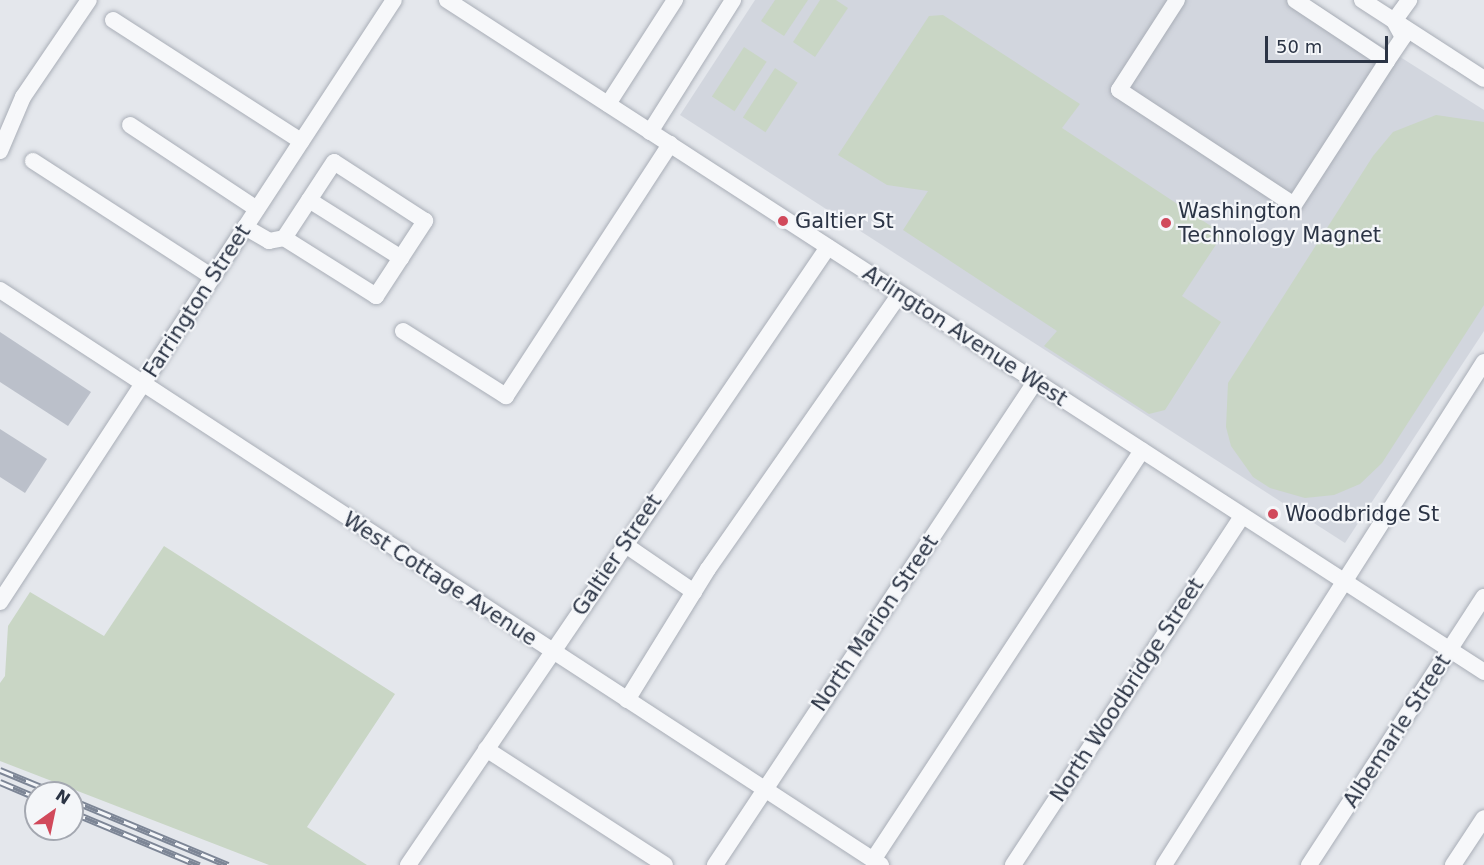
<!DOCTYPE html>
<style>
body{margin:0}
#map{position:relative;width:1484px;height:865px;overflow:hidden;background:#e4e7ec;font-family:"DejaVu Sans",sans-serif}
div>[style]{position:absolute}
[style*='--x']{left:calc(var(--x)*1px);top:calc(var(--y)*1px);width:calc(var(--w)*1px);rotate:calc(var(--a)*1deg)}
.built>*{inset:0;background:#d2d6de}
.green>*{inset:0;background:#c9d6c5;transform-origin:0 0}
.building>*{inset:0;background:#bbc0ca}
.roads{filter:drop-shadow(0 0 2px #a9aeb7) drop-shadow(0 0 2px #a9aeb7)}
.minor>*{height:16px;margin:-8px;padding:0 8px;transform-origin:8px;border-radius:8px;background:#f7f8fa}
.rail>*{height:7px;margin-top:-3.5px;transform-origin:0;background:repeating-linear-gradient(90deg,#f4f6f9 0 14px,#7d8696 0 28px);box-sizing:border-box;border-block:2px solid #7d8696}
.dots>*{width:16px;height:16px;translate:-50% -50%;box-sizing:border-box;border:3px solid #f4f6f9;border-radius:50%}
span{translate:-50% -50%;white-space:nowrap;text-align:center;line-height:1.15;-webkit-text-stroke:4.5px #f4f6f9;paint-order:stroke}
.poi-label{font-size:21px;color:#2b3445}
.left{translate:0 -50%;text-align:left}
.street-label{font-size:21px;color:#2b3445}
.north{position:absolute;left:24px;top:781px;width:60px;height:60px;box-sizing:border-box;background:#f4f6f9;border:2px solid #a4a8b1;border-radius:50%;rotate:33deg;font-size:16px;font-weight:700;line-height:24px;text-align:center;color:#2b3445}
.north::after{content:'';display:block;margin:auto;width:21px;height:27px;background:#d1495b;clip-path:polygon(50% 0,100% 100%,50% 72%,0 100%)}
.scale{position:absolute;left:1265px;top:36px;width:123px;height:27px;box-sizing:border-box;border:3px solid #2b3445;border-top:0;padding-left:8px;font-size:18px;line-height:21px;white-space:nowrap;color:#2b3445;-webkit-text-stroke:4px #f4f6f9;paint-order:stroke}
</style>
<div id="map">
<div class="built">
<div style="clip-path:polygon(755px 0,1310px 0,1484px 110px,1484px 331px,1345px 543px,680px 115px)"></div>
</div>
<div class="green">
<div style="clip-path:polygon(775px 0,808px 0,784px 36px,761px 21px)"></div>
<div style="clip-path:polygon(820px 0,836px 0,848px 8px,815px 57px,793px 42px)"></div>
<div style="clip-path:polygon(943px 15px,1080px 104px,1062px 128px,1223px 234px,1182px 296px,1221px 322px,1165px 410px,1149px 414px,1044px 346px,1057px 331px,903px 230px,928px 191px,887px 185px,838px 155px,929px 16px)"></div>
<div style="left:744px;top:47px;width:27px;height:59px;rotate:33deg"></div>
<div style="left:775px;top:68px;width:27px;height:59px;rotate:33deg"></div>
<div style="clip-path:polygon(1436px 115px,1484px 122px,1484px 305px,1382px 463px,1360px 484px,1334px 495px,1305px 498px,1270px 488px,1253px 477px,1231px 446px,1226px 427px,1228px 383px,1373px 156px,1393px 132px)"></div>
<div style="clip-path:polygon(164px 546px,395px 694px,307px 827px,367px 865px,269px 865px,0 761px,0 683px,5px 676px,8px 626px,30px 592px,104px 636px)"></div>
</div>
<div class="building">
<div style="clip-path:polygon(0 332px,91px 392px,68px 426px,0 382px)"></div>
<div style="clip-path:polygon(0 429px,47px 459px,25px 493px,0 477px)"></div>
</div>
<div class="roads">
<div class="minor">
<div style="--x:447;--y:0;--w:1236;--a:32.94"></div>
<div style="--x:1177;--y:0;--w:107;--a:122.8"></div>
<div style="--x:1119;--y:90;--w:209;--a:33.3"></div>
<div style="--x:1294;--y:205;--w:171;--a:-57.1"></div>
<div style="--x:1387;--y:61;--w:110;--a:-146.5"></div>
<div style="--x:1362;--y:0;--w:145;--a:32.9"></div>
<div style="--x:113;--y:20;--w:224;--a:32.8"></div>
<div style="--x:1387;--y:61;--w:29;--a:-56"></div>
<div style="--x:1403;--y:37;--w:18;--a:-119"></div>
<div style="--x:1394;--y:21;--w:26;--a:-54"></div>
<div style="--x:608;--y:104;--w:124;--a:-57.2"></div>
<div style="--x:130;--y:125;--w:152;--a:33.5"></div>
<div style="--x:650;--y:132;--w:156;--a:-57.8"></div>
<div style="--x:0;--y:151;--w:59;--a:-66.9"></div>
<div style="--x:23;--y:97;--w:117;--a:-55.8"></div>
<div style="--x:33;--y:161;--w:213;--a:32.9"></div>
<div style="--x:309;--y:200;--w:109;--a:32.2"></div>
<div style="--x:245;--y:227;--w:28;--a:30"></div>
<div style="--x:269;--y:241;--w:15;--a:-11"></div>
<div style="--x:284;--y:238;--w:109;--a:32.2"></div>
<div style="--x:376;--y:296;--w:90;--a:-56.8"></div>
<div style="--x:425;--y:221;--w:108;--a:-147"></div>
<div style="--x:334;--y:162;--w:91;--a:123.3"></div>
<div style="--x:0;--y:290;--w:1052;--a:33.13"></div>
<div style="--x:403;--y:331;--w:122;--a:32.3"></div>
<div style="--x:506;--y:396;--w:301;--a:-56.9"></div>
<div style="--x:624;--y:544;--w:85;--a:34.4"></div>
<div style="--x:0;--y:602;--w:719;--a:-56.8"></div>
<div style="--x:627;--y:700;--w:154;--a:-58.3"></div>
<div style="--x:708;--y:569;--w:335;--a:-55.1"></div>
<div style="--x:486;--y:749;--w:213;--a:32.9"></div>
<div style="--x:873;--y:860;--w:490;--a:-56.7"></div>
<div style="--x:408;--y:865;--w:747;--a:-55.8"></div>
<div style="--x:715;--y:865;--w:579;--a:-56.47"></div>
<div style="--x:1013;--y:865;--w:417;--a:-56.7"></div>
<div style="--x:1164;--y:865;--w:596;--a:-57.54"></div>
<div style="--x:1309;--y:865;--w:320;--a:-56.9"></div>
<div style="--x:1453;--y:865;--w:56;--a:-56.6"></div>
</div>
</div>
<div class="rail">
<div style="--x:0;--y:770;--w:61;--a:22.3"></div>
<div style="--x:0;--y:782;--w:39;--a:23"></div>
<div style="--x:72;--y:800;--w:169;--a:22.6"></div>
<div style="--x:72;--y:812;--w:138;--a:22.7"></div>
</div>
<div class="dots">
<div style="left:783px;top:221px;background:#d1495b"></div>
<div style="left:1166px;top:223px;background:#d1495b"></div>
<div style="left:1273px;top:514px;background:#d1495b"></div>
</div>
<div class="poi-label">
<span class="left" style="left:1178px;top:223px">Washington<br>Technology Magnet</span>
<span class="left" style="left:795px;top:221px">Galtier St</span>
<span class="left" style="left:1285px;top:514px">Woodbridge St</span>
</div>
<div class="street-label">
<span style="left:197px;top:301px;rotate:-57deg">Farrington Street</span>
<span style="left:965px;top:336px;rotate:33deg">Arlington Avenue West</span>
<span style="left:617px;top:555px;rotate:-56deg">Galtier Street</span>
<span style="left:440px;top:579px;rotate:33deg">West Cottage Avenue</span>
<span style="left:875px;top:623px;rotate:-56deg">North Marion Street</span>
<span style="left:1127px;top:690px;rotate:-57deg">North Woodbridge Street</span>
<span style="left:1397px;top:731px;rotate:-57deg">Albemarle Street</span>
</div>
<div class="north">N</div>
<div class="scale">50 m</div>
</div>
